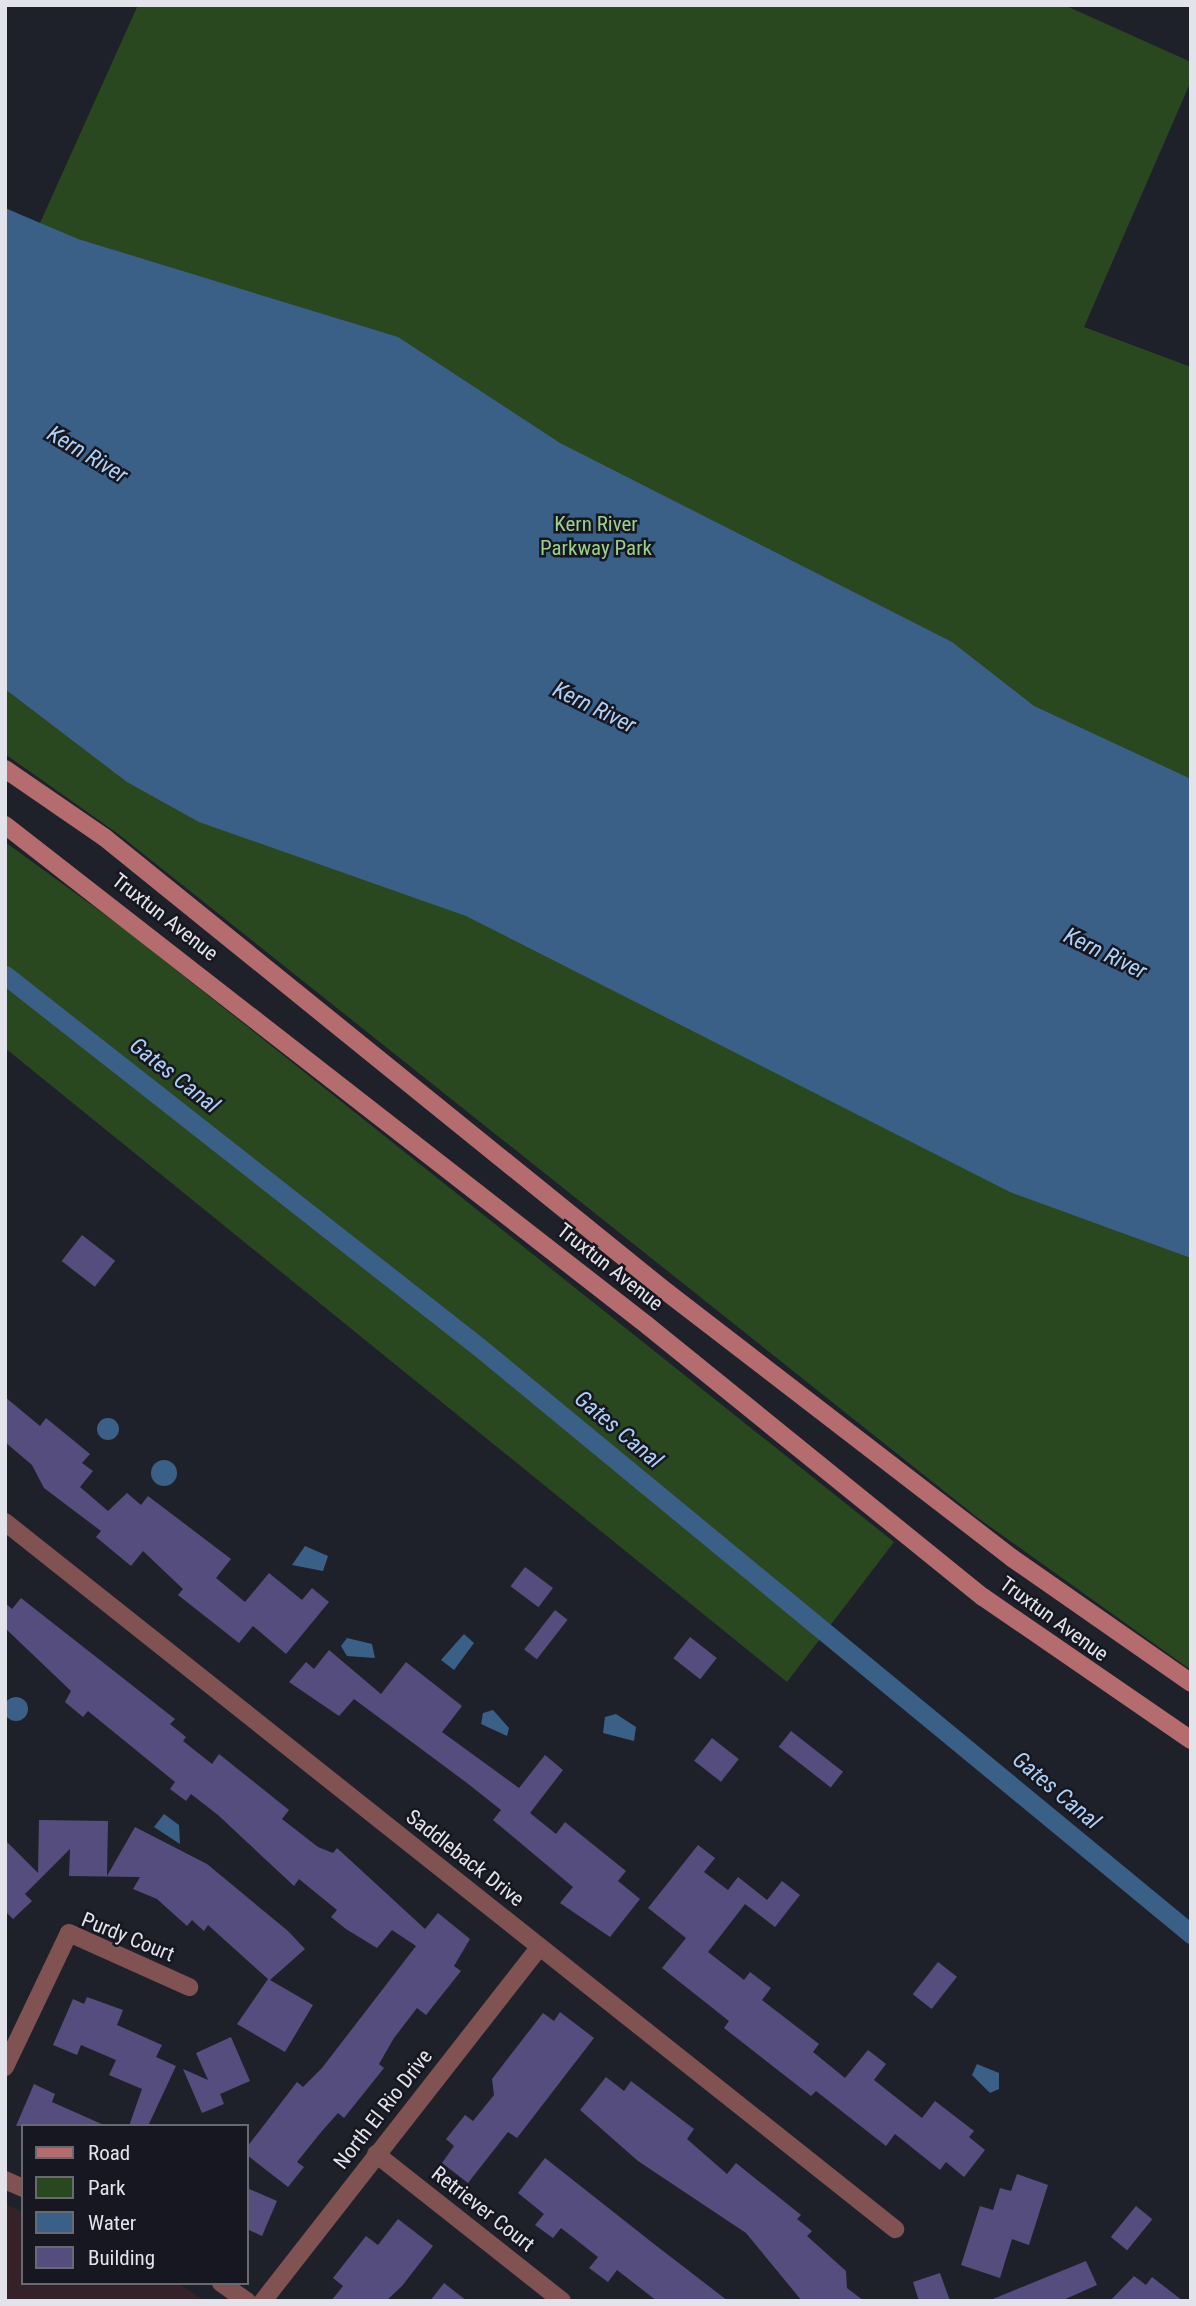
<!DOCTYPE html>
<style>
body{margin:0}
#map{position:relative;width:1196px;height:2306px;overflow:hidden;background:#1f212a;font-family:"Roboto Condensed",sans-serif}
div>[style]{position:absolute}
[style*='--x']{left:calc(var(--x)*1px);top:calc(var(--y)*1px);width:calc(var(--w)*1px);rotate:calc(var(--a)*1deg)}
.education>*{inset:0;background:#352229}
.green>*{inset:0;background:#2a4820}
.water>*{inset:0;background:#3a6088}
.round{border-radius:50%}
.canal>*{height:19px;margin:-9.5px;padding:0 9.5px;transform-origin:9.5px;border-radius:9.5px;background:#3a6088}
.building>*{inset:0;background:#554d7d;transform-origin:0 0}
.minor>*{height:18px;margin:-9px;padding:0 9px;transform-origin:9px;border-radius:9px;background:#805252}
.secondary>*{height:18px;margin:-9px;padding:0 9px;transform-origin:9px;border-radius:9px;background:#b56c6e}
span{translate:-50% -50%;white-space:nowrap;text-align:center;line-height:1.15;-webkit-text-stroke:5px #161720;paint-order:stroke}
.park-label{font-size:21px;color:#9cd08c}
.street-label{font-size:21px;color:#e3e4eb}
.water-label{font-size:23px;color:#aed0f7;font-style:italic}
.frame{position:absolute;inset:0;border:7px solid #e3e4eb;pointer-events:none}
.legend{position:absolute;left:21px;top:2124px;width:228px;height:161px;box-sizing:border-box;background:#161720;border:2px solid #686971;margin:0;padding:9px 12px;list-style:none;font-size:21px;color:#e3e4eb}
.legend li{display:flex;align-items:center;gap:14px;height:35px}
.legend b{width:35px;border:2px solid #686971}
</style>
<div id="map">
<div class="education">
<div style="clip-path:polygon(5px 2204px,23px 2212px,23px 2283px,178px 2283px,205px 2301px,5px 2301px)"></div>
</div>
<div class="green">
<div style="clip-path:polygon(138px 5px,1064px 5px,1191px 62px,1191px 81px,1084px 327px,1191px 367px,1191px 1670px,978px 1518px,117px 833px,5px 754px,5px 301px)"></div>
<div style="clip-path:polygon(5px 842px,126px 930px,894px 1542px,787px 1682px,5px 1048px)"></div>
</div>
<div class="water">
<div style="clip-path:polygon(5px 208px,78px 239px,398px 337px,560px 443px,952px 642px,1034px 706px,1191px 779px,1191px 1258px,1010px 1192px,466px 916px,199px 822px,127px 782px,5px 689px)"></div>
<div class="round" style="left:97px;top:1418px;width:22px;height:22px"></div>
<div class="round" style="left:151px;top:1460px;width:26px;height:26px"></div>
<div style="clip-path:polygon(305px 1546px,328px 1556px,323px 1571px,292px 1565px)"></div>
<div style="clip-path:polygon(464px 1634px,474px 1643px,454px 1670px,441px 1660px)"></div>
<div style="clip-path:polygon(347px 1638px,372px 1644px,375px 1658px,347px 1656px,341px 1646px)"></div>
<div class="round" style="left:4px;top:1697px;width:24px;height:24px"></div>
<div style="clip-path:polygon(493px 1710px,509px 1728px,507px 1736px,481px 1724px,483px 1713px)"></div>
<div style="clip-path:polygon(616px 1714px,636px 1727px,634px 1741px,603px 1733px,605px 1717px)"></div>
<div style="clip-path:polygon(164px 1814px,179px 1825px,180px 1844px,154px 1827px)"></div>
<div style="clip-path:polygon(977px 2064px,999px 2073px,999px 2089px,990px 2093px,972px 2075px)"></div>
</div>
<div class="canal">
<div style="--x:5;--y:975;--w:603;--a:38.13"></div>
<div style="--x:479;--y:1347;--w:923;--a:39.5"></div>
</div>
<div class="building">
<div style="left:82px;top:1235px;width:42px;height:33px;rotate:38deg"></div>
<div style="clip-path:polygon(5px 1397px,40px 1426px,46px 1418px,90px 1454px,82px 1463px,93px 1471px,80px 1487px,108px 1511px,127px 1493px,141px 1505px,148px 1496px,231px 1559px,216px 1578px,245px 1602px,269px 1573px,302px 1600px,312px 1588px,329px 1602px,286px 1654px,253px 1626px,239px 1643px,178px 1595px,183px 1589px,143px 1551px,131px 1566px,96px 1537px,101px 1531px,44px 1488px,32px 1465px,5px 1442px)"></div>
<div style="left:525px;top:1567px;width:35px;height:24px;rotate:37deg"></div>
<div style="clip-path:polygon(21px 1598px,175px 1719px,170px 1724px,186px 1737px,183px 1741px,212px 1764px,219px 1754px,289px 1810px,282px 1819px,318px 1847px,333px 1853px,337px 1848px,425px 1929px,438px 1913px,470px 1939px,454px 1966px,461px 1971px,426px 2015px,417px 2008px,394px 2038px,379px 2064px,384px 2068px,344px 2118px,338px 2113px,322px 2131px,297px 2162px,304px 2167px,288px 2187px,247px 2155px,247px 2147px,297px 2082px,303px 2087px,322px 2068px,416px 1946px,392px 1930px,377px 1948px,346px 1929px,331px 1917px,337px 1910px,299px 1879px,294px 1886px,218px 1815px,191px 1794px,186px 1801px,170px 1789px,175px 1782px,88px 1711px,83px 1717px,65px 1702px,71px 1691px,5px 1628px,5px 1603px,12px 1609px)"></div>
<div style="left:555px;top:1610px;width:16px;height:50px;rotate:38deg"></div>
<div style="left:690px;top:1637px;width:34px;height:27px;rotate:38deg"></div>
<div style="clip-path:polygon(329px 1650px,381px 1694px,406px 1662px,462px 1706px,442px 1732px,519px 1788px,545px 1755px,563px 1770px,530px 1813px,556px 1834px,565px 1822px,626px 1871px,618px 1881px,640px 1899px,610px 1937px,560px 1903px,573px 1887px,493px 1820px,501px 1810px,467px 1783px,354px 1699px,339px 1716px,289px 1682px,306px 1662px,314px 1669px)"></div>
<div style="left:791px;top:1731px;width:66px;height:20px;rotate:38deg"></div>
<div style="left:712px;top:1738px;width:34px;height:29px;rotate:38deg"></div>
<div style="clip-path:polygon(39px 1820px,108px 1821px,107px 1876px,135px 1827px,207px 1864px,288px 1931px,305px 1949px,270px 1980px,313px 2005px,285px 2052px,237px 2024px,268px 1979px,208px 1925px,204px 1931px,192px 1920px,187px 1926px,157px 1899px,133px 1889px,140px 1877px,69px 1876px,70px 1849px,25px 1894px,32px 1901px,13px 1919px,5px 1911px,5px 1840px,38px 1873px)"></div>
<div style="clip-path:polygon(698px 1845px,715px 1858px,704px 1872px,728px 1890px,738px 1877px,767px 1900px,782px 1881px,800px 1895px,775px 1927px,745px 1904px,708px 1952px,744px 1980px,750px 1972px,771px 1988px,762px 2000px,819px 2044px,813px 2052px,845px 2078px,868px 2050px,886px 2064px,874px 2080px,922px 2118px,935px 2101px,974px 2131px,969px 2137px,985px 2150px,964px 2177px,946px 2162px,940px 2170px,895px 2134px,886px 2146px,816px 2091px,811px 2096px,724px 2028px,729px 2021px,662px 1968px,686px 1938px,648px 1908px)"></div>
<div style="left:938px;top:1962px;width:24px;height:41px;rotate:38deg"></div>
<div style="clip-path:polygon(87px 1997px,123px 2010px,117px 2025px,162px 2045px,156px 2057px,176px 2066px,148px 2126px,129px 2126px,142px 2089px,109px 2075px,116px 2060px,81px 2045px,77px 2055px,53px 2045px,73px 1999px,84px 2004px)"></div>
<div style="clip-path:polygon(560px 2012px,594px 2038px,517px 2138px,508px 2132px,468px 2183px,442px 2163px,454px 2146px,446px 2139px,465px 2115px,473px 2121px,494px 2095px,492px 2079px,543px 2013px,554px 2021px)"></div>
<div style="clip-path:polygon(231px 2037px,250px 2081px,220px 2094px,224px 2104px,202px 2113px,183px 2069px,208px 2080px,196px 2053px)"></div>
<div style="clip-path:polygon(606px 2077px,624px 2091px,631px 2081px,694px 2129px,687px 2139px,727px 2174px,736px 2163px,801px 2215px,797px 2219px,812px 2231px,807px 2236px,846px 2271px,847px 2288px,864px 2301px,802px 2301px,746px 2233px,638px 2161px,580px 2110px)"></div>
<div style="clip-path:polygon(34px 2084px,55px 2094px,52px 2102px,106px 2126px,16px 2126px)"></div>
<div style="clip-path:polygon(545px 2158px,654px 2244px,728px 2301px,657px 2301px,617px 2270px,608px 2282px,589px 2268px,598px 2257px,561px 2228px,553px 2238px,535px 2225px,544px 2214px,518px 2193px)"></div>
<div style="clip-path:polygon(1017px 2174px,1048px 2185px,1029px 2245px,1012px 2239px,1000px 2278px,961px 2265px,980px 2206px,993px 2210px,1000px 2188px,1011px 2191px)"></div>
<div style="clip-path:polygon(247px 2188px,277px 2201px,262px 2236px,247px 2229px)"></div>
<div style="left:1136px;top:2206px;width:21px;height:40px;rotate:39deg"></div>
<div style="clip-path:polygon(398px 2219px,433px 2246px,402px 2286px,386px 2301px,331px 2301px,343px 2286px,333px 2278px,366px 2236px,378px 2245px)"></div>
<div style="clip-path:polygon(1086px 2261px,1097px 2285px,1061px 2301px,988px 2301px)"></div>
<div style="clip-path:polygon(940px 2273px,950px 2301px,919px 2301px,913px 2282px)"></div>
<div style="clip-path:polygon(1134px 2276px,1146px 2285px,1152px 2277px,1183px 2301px,1110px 2301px)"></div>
<div style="clip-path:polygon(444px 2283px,467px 2301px,430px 2301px)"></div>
</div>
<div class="minor">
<div style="--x:5;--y:1522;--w:1137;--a:38.46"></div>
<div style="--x:5;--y:2067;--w:148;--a:-64.5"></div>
<div style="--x:69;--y:1933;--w:132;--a:24.2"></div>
<div style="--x:376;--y:2154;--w:237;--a:38.3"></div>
<div style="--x:5;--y:2180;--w:20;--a:24"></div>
<div style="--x:221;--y:2283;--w:32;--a:35"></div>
<div style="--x:263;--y:2301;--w:449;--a:-52"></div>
</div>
<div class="secondary">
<div style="--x:5;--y:769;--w:120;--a:34.5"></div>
<div style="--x:104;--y:837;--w:725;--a:38.96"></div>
<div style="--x:668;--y:1293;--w:434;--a:37.6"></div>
<div style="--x:1012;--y:1558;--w:218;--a:34.9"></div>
<div style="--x:5;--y:825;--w:815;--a:37.92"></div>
<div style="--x:648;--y:1326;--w:431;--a:39"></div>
<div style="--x:983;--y:1597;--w:252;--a:34.5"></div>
</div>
<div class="park-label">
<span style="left:596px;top:536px">Kern River<br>Parkway Park</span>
</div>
<div class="street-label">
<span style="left:165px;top:917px;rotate:38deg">Truxtun Avenue</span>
<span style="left:610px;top:1267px;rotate:38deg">Truxtun Avenue</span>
<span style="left:1054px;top:1619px;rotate:36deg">Truxtun Avenue</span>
<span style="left:465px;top:1858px;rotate:38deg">Saddleback Drive</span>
<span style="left:128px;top:1937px;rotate:22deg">Purdy Court</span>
<span style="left:383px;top:2109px;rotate:-52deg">North El Rio Drive</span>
<span style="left:483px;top:2209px;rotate:38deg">Retriever Court</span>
</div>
<div class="water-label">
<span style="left:87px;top:455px;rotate:31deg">Kern River</span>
<span style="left:594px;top:708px;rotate:26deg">Kern River</span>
<span style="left:1105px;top:954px;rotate:26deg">Kern River</span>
<span style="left:174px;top:1076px;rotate:38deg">Gates Canal</span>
<span style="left:618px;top:1430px;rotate:40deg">Gates Canal</span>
<span style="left:1056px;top:1791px;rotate:40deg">Gates Canal</span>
</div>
<div class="frame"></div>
<ul class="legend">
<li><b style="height:9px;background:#b56c6e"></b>Road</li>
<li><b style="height:19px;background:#2a4820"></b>Park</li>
<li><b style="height:19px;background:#3a6088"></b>Water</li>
<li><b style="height:19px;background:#554d7d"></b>Building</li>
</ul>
</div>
